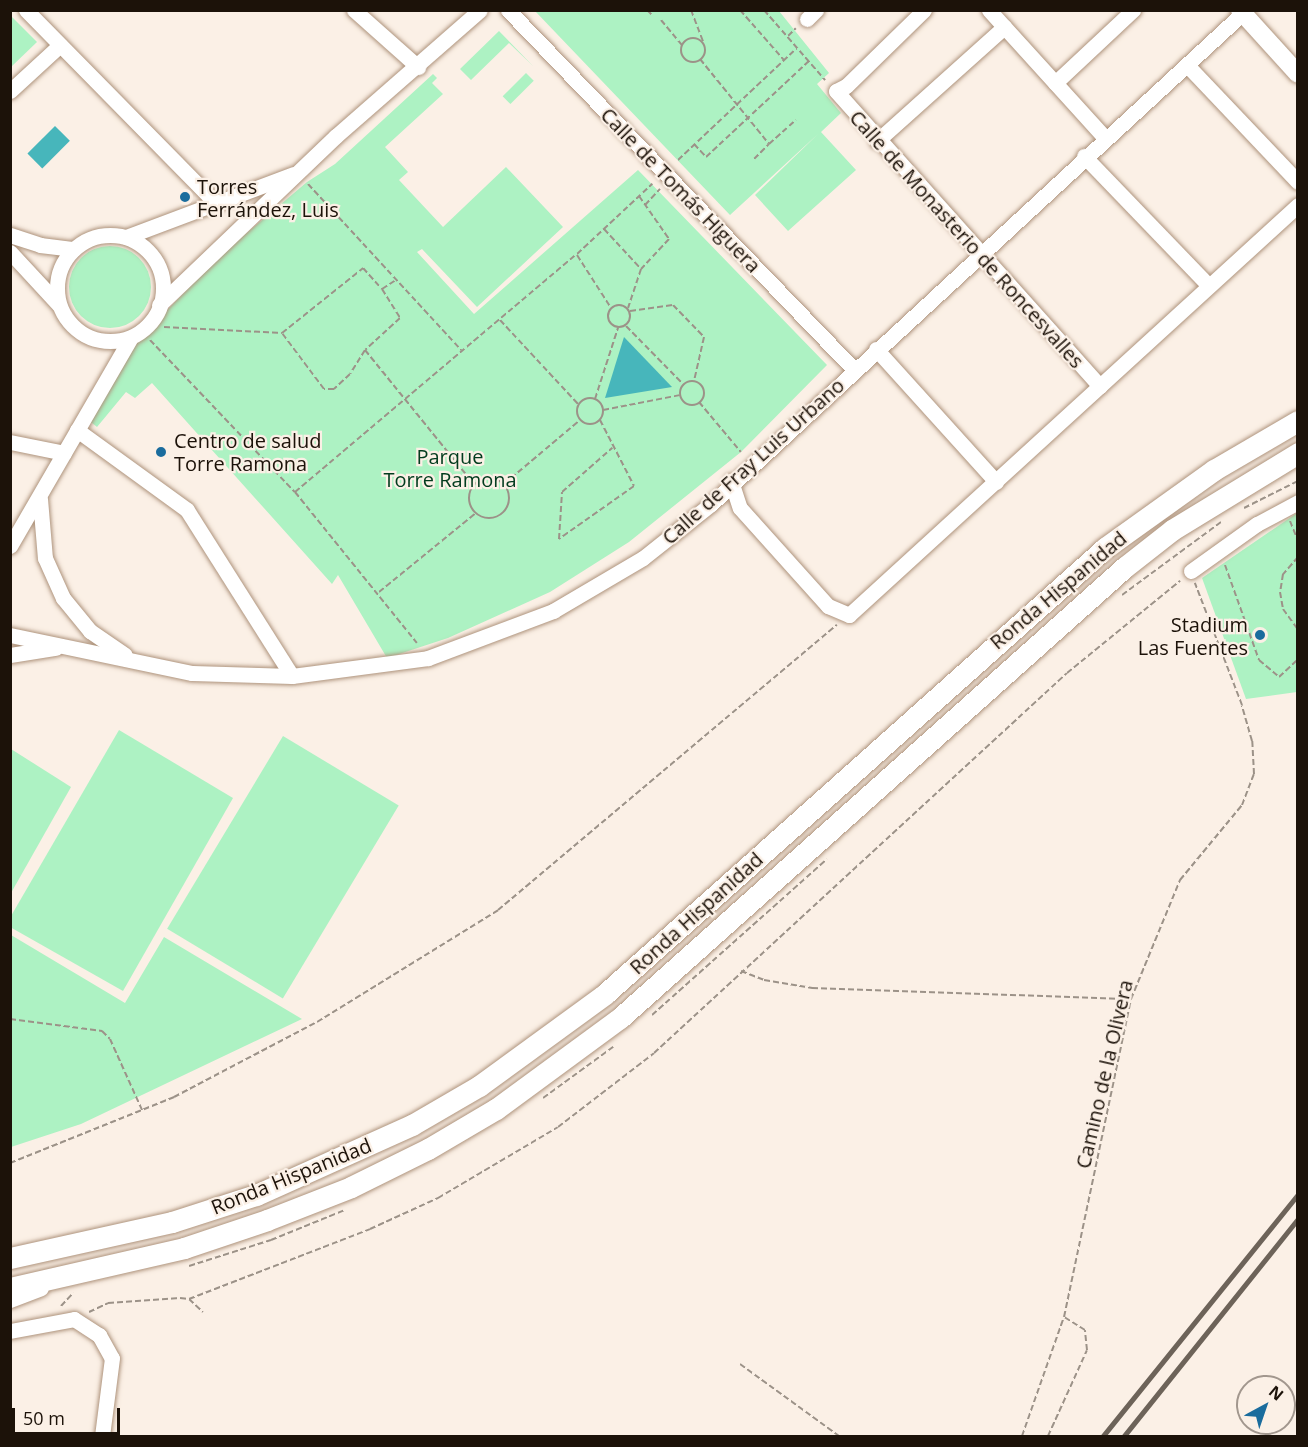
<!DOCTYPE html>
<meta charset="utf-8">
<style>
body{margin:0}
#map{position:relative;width:1308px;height:1447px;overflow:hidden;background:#fbf0e6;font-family:"Open Sans",sans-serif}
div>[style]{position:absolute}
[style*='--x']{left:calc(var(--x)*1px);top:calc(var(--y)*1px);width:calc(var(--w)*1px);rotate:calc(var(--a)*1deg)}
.green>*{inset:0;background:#adf2c3;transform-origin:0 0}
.round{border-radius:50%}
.water>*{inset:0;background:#47b6bb;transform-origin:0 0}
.path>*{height:2px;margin-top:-1px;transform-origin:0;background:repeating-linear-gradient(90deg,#9c9288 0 6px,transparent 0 9px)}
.path>.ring{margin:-1px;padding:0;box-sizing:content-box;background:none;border:2px solid #9c9288;border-radius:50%}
.roads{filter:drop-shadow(0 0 2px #ae937c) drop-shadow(0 0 2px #ae937c)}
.minor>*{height:15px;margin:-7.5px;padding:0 7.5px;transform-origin:7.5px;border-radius:7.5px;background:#fff}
.minor>.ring{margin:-7.5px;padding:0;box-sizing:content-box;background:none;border:15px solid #fff;border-radius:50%}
.major>*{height:18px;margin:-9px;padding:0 9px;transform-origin:9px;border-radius:9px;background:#fff}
.highway>*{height:21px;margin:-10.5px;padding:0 10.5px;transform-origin:10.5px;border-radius:10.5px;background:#fff}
.rail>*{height:4.5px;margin:-2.25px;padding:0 2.25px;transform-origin:2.25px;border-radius:2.25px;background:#6d6359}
.dots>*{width:16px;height:16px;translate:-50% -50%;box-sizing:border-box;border:3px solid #fbf0e6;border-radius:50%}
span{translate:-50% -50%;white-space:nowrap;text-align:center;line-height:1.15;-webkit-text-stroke:4.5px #fbf0e6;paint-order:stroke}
.poi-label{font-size:20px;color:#1c1209}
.left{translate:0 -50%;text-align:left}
.right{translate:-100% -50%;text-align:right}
.street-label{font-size:20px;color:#1c1209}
.park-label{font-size:20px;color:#023c1e}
.frame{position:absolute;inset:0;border:12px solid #1c1209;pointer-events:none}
.north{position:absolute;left:1236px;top:1375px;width:60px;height:60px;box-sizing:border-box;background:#fbf0e6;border:2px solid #a2978e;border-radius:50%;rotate:40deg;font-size:16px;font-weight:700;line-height:24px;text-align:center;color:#1c1209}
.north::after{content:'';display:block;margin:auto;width:21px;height:27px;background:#1a6c9d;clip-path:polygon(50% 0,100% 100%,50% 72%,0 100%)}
.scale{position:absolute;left:12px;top:1408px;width:108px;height:27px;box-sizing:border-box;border:3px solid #1c1209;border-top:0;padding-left:8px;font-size:18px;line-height:21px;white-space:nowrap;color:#1c1209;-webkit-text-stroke:4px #fbf0e6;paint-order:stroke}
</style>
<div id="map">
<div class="green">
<div style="clip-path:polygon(535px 11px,779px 11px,829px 73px,817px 84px,841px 113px,821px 132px,856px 170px,788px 231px,755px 195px,818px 134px,730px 215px)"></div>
<div style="clip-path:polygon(11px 16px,37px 42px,11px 67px)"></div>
<div style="clip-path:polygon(499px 31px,533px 66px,509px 43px,471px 80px,460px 69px)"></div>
<div style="left:526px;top:73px;width:11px;height:33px;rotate:45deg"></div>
<div style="clip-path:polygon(433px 74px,437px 78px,432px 83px,443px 94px,385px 147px,408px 172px,399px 180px,443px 227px,506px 167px,563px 227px,477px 307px,422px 249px,417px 252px,474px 314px,638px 170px,827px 365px,741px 452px,629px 542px,550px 592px,448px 638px,387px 658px,338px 575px,332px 584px,152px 383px,135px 398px,126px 392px,97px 427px,87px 419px,141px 337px,222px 254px,307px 182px,335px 164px)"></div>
<div class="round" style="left:69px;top:246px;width:82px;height:82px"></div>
<div style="clip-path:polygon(1297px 513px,1297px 692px,1246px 699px,1202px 578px)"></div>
<div style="clip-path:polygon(119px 730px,233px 798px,123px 991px,10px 927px,11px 916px)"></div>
<div style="left:283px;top:736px;width:135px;height:225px;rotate:31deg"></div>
<div style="clip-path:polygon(11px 749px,71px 787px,11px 893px)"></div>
<div style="clip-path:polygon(11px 935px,125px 1003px,164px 937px,302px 1019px,81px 1124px,11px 1147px)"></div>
</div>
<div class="water">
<div style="left:55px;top:126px;width:21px;height:39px;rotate:45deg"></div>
<div style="clip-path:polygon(624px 337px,672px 387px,605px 398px)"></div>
</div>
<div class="path">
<div style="--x:647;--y:10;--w:8;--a:45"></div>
<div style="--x:691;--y:10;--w:34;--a:69"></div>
<div style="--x:740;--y:10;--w:67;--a:48.7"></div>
<div style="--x:764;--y:10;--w:93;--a:48.9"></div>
<div style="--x:661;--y:20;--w:33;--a:50"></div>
<div style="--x:788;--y:36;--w:11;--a:-45"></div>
<div class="ring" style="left:681px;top:38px;width:22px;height:22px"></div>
<div style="--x:700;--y:59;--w:109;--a:50.9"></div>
<div style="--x:769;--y:144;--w:36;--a:-42"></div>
<div style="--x:694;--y:144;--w:18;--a:47"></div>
<div style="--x:706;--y:157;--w:141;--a:-43"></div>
<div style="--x:754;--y:159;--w:21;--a:-45"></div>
<div style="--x:678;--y:160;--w:163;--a:-43.3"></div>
<div style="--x:308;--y:184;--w:226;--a:47.3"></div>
<div style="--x:639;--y:196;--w:52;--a:55.1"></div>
<div style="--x:669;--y:239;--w:41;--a:133"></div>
<div style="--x:645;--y:205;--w:22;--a:-47"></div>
<div style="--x:604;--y:229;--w:54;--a:47.2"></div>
<div style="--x:641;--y:269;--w:41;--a:108.4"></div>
<div style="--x:577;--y:255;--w:63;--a:57.3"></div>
<div style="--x:382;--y:289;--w:34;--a:58"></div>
<div style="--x:400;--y:318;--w:47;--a:137.6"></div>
<div style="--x:365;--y:350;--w:28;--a:122"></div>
<div style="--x:350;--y:374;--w:22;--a:137"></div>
<div style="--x:334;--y:389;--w:10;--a:180"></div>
<div style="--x:324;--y:389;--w:70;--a:-126.9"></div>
<div style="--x:282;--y:333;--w:104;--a:-38.7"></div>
<div style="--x:363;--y:268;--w:28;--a:48"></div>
<div style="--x:382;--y:289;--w:17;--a:-33"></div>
<div class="ring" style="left:608px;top:305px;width:20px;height:20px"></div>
<div style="--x:630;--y:311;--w:43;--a:-7.9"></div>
<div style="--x:673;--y:305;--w:45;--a:45.9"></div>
<div style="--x:704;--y:337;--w:45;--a:102.8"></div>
<div style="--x:500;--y:320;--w:115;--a:47.1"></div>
<div style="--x:626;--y:326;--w:81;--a:45.5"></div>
<div style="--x:164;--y:327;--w:118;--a:2.9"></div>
<div style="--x:150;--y:340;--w:210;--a:46.4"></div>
<div style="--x:295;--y:492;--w:194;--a:51.1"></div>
<div style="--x:365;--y:350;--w:173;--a:50.9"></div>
<div class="ring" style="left:680px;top:381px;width:22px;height:22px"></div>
<div class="ring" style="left:577px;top:398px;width:24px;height:24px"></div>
<div style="--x:595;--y:399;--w:75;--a:-72.1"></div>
<div style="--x:699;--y:402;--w:65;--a:50"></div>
<div style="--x:603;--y:410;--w:78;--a:-11"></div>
<div style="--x:600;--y:420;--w:74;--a:62.7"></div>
<div style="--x:634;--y:486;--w:92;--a:144.8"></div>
<div style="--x:559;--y:539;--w:47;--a:-86.3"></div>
<div style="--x:562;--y:492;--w:67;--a:-41.3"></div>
<div class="ring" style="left:469px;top:478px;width:38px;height:38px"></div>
<div style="--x:504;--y:484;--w:99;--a:-40.1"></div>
<div style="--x:295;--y:492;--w:369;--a:-40.2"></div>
<div style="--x:577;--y:254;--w:103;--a:-43"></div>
<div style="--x:1244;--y:508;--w:60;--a:-26.6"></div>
<div style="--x:1290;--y:521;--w:22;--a:68"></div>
<div style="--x:1298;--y:557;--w:23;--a:131"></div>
<div style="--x:1283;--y:574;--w:18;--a:99"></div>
<div style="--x:1280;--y:592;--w:17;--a:80"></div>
<div style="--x:1283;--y:609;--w:26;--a:54"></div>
<div style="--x:1225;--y:565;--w:101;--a:70.3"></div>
<div style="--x:1259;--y:660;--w:26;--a:40"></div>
<div style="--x:1279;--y:677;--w:26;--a:-43"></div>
<div style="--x:379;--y:592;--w:125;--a:-39.2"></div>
<div style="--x:1122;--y:595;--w:123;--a:-36.4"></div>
<div style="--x:741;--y:971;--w:25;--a:21"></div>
<div style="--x:764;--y:980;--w:49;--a:9.5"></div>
<div style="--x:812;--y:988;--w:319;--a:2"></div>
<div style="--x:652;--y:1015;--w:234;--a:-41.7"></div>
<div style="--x:10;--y:1019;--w:93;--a:7.4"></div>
<div style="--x:102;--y:1031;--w:11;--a:45"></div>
<div style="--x:110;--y:1039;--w:78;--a:65.7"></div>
<div style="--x:543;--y:1098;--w:87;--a:-36.1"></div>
<div style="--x:10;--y:1163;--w:177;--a:-21.9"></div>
<div style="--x:174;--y:1097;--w:161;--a:-27.7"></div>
<div style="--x:317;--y:1022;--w:213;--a:-31.7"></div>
<div style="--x:498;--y:910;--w:443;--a:-40.1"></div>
<div style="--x:189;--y:1266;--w:86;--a:-17.6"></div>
<div style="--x:271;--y:1240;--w:80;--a:-22.1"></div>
<div style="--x:189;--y:1299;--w:194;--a:-21.1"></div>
<div style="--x:370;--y:1229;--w:75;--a:-24.5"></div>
<div style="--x:438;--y:1198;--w:139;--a:-30.6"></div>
<div style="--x:558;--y:1127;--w:121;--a:-37.6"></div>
<div style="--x:654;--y:1053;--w:561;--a:-42.62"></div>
<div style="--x:1067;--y:673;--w:146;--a:-39.2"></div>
<div style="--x:61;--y:1306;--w:18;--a:-47"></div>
<div style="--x:89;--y:1312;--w:21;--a:-25"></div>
<div style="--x:108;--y:1303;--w:72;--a:-4"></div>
<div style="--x:180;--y:1298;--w:9;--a:6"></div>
<div style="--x:189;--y:1299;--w:19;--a:43"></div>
<div style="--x:740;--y:1364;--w:122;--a:36"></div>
<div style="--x:1022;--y:1436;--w:126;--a:-70.6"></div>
<div style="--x:1064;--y:1317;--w:325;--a:-78.1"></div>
<div style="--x:1131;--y:999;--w:129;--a:-67.6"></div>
<div style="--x:1180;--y:880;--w:97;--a:-50.4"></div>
<div style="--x:1242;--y:805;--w:33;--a:-69"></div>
<div style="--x:1254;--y:774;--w:33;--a:-93"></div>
<div style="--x:1252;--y:741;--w:37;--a:-106"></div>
<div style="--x:1242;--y:705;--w:131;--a:-111.1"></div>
<div style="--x:1048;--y:1436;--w:94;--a:-65.6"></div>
<div style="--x:1087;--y:1350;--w:20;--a:-96"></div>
<div style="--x:1085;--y:1330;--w:25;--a:-148"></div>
</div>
<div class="roads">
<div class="minor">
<div style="--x:26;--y:10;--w:269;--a:45.5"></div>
<div style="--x:354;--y:10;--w:86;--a:41.7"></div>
<div style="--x:508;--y:10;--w:499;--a:46.1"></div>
<div style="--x:924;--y:10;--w:109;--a:135.7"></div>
<div style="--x:846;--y:86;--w:11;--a:153"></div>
<div style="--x:836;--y:91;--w:396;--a:48.2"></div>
<div style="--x:989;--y:10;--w:173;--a:47.8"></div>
<div style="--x:807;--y:19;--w:13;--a:-45"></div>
<div style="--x:1187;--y:65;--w:161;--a:46.5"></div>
<div style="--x:1055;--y:83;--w:107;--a:-43.1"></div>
<div style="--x:10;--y:91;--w:68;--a:-42.6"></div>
<div style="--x:877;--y:141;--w:171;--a:-41.9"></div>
<div style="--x:1084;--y:156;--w:179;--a:46.1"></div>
<div style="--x:10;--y:235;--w:32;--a:18"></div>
<div style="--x:40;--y:245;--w:34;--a:7"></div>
<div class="ring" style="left:57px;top:235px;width:91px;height:91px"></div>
<div style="--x:126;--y:237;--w:179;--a:-20.6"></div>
<div style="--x:10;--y:252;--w:72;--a:47.2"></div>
<div style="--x:159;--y:305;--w:245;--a:-43.7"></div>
<div style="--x:336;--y:136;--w:191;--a:-41.2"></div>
<div style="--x:876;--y:349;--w:179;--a:47.9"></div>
<div style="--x:77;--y:430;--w:136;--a:36"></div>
<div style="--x:187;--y:510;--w:196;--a:57.7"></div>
<div style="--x:10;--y:442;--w:55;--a:11.5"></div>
<div style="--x:731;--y:481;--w:28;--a:72"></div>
<div style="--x:740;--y:508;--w:132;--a:48.1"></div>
<div style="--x:828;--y:606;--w:23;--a:23"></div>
<div style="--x:849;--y:615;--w:608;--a:-42.4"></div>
<div style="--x:40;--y:499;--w:59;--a:85.2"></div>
<div style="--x:45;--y:558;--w:44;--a:65.8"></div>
<div style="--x:63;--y:598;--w:43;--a:50.7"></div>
<div style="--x:90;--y:631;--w:42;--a:34.4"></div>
<div style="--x:10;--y:546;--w:239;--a:-59.9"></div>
<div style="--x:1191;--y:571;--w:81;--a:-35.5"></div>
<div style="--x:1257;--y:524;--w:47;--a:-28.2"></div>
<div style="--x:10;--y:635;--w:186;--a:11.8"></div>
<div style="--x:192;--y:673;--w:100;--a:1.7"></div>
<div style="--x:292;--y:676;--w:137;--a:-7.5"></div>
<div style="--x:428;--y:658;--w:134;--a:-20.6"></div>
<div style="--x:553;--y:611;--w:104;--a:-30.5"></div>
<div style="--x:643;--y:558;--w:87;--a:-38.5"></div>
<div style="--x:711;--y:504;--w:728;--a:-42.72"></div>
<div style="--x:10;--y:655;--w:46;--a:-8.8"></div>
<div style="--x:10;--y:1300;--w:33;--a:-21"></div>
<div style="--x:10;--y:1331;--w:65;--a:-10.6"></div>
<div style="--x:74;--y:1319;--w:30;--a:33"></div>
<div style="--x:99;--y:1335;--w:26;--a:61"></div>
<div style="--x:112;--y:1358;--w:79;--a:97.3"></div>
</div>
<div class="major">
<div style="--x:1240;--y:10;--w:86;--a:47.8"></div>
</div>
<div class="highway">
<div style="--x:10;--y:1258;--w:166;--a:-12.5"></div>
<div style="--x:172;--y:1222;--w:88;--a:-17.8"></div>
<div style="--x:256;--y:1195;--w:171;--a:-24.2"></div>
<div style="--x:412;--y:1125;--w:78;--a:-30.2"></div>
<div style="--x:479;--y:1086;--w:156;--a:-36.1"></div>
<div style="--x:605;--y:994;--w:670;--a:-41.73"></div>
<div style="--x:1105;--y:548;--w:134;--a:-35.6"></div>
<div style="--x:1214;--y:470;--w:97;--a:-30.3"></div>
<div style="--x:10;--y:1288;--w:179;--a:-12.9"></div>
<div style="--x:184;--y:1248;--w:88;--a:-18.6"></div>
<div style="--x:267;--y:1220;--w:90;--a:-21.4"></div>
<div style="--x:351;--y:1187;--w:86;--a:-26.3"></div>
<div style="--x:428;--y:1149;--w:79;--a:-30.5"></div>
<div style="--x:496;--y:1109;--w:154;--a:-36.3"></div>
<div style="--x:620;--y:1018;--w:677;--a:-41.77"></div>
<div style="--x:1125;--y:567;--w:60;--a:-38.2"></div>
<div style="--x:1172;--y:530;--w:148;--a:-31.4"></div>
</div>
</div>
<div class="rail">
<div style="--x:1103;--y:1436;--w:311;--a:-51.1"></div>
<div style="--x:1124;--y:1436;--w:278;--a:-51.3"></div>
</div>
<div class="dots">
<div style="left:185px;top:197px;background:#1a6c9d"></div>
<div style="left:161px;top:452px;background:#1a6c9d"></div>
<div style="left:1260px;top:635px;background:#1a6c9d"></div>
</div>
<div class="poi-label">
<span class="left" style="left:197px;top:198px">Torres<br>Ferrández, Luis</span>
<span class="left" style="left:174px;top:452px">Centro de salud<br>Torre Ramona</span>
<span class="right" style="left:1248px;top:636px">Stadium<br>Las Fuentes</span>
</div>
<div class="street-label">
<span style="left:681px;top:190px;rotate:46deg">Calle de Tomás Higuera</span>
<span style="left:967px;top:239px;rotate:48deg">Calle de Monasterio de Roncesvalles</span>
<span style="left:753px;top:461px;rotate:-42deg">Calle de Fray Luis Urbano</span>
<span style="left:1058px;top:590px;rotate:-40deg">Ronda Hispanidad</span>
<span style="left:696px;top:913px;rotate:-42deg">Ronda Hispanidad</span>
<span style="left:1104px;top:1074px;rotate:-77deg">Camino de la Olivera</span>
<span style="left:291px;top:1176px;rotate:-22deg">Ronda Hispanidad</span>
</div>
<div class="park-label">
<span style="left:450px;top:468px">Parque<br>Torre Ramona</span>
</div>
<div class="frame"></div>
<div class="north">N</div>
<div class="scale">50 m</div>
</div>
